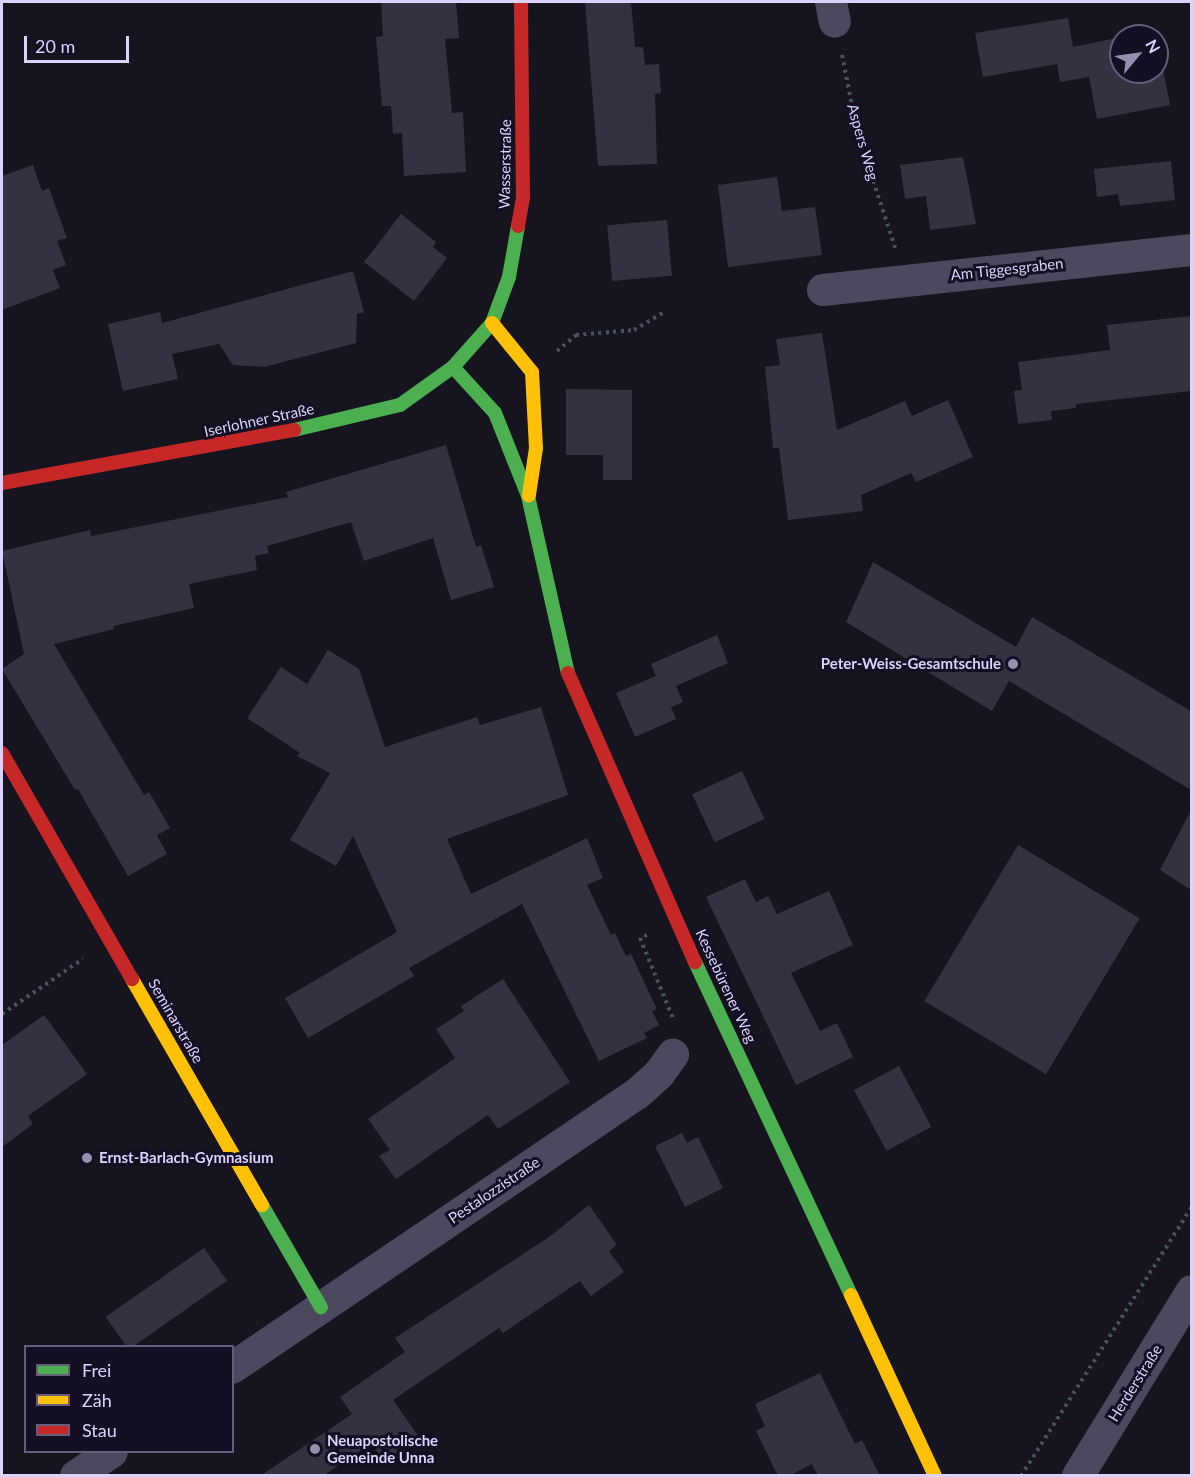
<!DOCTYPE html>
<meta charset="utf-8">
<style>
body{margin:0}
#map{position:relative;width:1193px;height:1477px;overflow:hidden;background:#16141e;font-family:Lato,sans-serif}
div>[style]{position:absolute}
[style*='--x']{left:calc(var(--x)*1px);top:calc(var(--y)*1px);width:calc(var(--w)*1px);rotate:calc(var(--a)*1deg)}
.building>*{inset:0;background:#353141;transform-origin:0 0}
.path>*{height:4px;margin-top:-2px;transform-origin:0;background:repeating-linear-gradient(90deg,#47515f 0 3px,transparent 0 7.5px)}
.street>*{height:32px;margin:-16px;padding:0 16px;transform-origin:16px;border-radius:16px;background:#4c495f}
.fast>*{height:14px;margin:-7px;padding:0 7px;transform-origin:7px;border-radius:7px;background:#4caf50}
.slow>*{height:14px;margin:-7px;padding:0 7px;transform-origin:7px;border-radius:7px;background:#ffc107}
.jam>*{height:14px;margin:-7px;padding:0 7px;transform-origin:7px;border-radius:7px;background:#c62828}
.dots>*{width:16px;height:16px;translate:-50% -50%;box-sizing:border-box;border:3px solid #140f23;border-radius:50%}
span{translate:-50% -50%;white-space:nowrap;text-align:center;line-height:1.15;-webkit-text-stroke:6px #140f23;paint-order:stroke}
.street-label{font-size:15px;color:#dbd2fe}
.poi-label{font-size:15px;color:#dbd2fe;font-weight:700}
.right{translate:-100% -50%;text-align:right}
.left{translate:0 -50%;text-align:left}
.frame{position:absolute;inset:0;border:3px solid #dbd2fe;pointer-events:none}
.legend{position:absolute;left:24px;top:1345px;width:210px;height:108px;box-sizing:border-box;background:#140f23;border:2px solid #645d7b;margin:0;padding:8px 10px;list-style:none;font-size:18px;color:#dbd2fe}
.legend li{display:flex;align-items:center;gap:12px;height:30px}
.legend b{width:30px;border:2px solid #645d7b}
.north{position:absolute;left:1109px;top:24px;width:60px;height:60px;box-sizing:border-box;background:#140f23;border:2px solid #645d7b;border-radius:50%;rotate:61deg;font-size:16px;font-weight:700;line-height:24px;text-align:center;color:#dbd2fe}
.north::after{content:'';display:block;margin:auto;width:21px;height:27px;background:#9690b0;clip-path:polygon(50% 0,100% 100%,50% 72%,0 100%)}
.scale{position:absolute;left:24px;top:36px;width:105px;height:27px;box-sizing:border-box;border:3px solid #dbd2fe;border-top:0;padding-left:8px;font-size:18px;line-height:21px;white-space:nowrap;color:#dbd2fe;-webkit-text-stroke:4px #140f23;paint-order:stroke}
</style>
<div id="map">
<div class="building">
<div style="clip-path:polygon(381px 2px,456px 2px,459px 38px,445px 39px,452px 113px,463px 112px,466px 172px,404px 176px,402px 133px,393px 134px,391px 106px,382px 106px,376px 37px,383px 36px)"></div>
<div style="clip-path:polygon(585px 2px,631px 2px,635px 47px,643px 47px,645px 65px,659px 64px,661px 93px,655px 94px,657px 164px,598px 166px)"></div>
<div style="clip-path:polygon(1068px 18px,1073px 47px,1121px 37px,1121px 72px,1157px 72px,1157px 38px,1170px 105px,1097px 119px,1089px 77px,1060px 82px,1057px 64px,983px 77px,975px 33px)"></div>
<div style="clip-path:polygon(1156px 30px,1157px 36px,1126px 36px)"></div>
<div style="clip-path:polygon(963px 157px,976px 224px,930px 230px,926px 196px,905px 199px,900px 165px)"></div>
<div style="clip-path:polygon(1171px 161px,1175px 200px,1120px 206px,1118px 194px,1097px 197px,1094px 169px)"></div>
<div style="clip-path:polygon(33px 165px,42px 191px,49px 188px,67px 238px,57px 241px,66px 265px,53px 270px,60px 288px,2px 310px,2px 176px)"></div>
<div style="clip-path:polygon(777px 177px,782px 211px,815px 207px,822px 255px,728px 267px,718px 185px)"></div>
<div style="clip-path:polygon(401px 214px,436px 242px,433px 247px,447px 258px,414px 301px,364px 262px)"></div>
<div style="left:667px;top:220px;width:56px;height:60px;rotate:85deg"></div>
<div style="clip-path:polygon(353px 271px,364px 312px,357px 314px,356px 343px,264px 367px,233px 365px,219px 344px,172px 354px,178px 379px,123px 391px,108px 324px,160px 312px,162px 323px)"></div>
<div style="clip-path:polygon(1191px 316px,1191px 391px,1076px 404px,1076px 408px,1051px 411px,1052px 420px,1018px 424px,1014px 391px,1022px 390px,1018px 362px,1110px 350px,1107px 325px)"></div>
<div style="clip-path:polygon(822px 333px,837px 430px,905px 401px,912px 416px,948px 400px,973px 457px,916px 482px,911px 473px,861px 495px,863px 511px,788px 520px,779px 448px,773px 448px,765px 367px,780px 365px,776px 339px)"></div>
<div style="clip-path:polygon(566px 389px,632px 390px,632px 480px,603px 480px,603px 455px,566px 455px)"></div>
<div style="clip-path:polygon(446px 445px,476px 547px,481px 545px,494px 587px,451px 600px,433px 538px,364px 561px,351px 522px,267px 546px,269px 553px,255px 556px,257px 570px,189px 584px,194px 608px,113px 626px,114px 629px,54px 644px,144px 795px,149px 792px,170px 828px,157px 835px,167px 854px,128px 876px,78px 789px,75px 790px,2px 669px,24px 654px,2px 551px,90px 530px,91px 536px,288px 497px,286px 492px)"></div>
<div style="clip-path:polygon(873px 562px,1016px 647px,1032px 617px,1191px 711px,1191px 790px,1009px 681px,992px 711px,846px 622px)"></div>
<div style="clip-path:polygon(717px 635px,728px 663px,676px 686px,683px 702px,671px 707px,676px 719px,635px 737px,616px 693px,656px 676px,651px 664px)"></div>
<div style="clip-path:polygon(328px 650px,359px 669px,385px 747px,477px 717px,480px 725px,541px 707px,568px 795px,447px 839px,471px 894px,587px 838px,603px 878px,587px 885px,611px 935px,615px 933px,626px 956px,631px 954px,657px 1009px,652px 1011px,659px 1025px,644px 1033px,647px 1038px,599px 1061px,522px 904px,409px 968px,414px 976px,308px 1038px,285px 998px,397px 932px,353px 836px,336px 866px,290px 840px,330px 773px,297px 756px,300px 753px,247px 718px,281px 667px,307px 684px)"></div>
<div style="left:742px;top:771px;width:53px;height:55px;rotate:65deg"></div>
<div style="clip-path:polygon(1191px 810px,1191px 890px,1160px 870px)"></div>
<div style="left:1018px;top:845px;width:142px;height:182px;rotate:31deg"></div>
<div style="clip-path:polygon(745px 879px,756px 902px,768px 896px,777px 914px,829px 891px,853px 945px,791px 973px,820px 1031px,837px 1023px,853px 1057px,796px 1085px,706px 897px)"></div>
<div style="clip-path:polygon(503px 979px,570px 1082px,498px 1129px,488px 1115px,396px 1179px,379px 1156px,390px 1150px,368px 1119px,455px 1058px,436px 1029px,464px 1011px,461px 1006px)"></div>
<div style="clip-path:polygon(44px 1015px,87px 1074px,28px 1116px,33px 1124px,2px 1147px,2px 1045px)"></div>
<div style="left:899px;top:1066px;width:69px;height:51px;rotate:62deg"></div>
<div style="clip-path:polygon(682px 1133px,687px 1143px,698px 1137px,723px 1188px,685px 1207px,655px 1146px)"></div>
<div style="clip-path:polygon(589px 1205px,617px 1245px,609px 1251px,624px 1272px,591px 1296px,580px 1281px,503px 1333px,499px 1328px,393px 1400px,419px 1437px,384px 1461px,371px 1443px,323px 1476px,260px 1476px,352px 1414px,340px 1397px,405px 1352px,395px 1338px,549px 1237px)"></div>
<div style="left:204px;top:1248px;width:40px;height:120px;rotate:55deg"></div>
<div style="clip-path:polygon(820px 1373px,855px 1444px,862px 1440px,880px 1476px,818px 1476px,812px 1464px,789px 1476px,778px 1476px,756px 1431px,765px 1426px,755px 1404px)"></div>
</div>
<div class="path">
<div style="--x:842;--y:55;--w:77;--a:78.8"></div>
<div style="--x:857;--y:131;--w:125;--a:71.9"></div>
<div style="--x:557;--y:351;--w:25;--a:-40"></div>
<div style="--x:576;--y:335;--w:58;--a:-4.9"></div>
<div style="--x:634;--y:330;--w:37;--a:-31"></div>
<div style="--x:647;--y:935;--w:8;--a:157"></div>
<div style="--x:640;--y:938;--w:90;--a:67.7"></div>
<div style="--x:2;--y:1014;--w:98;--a:-34.2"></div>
<div style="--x:1021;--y:1476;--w:319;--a:-57.6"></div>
</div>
<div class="street">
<div style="--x:831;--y:2;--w:20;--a:79"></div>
<div style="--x:823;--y:290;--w:371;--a:-6.2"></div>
<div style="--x:232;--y:1368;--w:489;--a:-34.1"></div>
<div style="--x:637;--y:1094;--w:30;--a:-42"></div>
<div style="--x:659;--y:1074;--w:24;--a:-54"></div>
<div style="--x:76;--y:1476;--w:43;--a:-33.7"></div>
<div style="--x:1078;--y:1476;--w:217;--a:-58.4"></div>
</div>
<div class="fast">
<div style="--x:453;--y:367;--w:62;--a:47.6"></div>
<div style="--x:495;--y:413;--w:89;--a:68.3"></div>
<div style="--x:528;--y:496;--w:181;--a:77.3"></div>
<div style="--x:294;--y:430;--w:109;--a:-13.3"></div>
<div style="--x:400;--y:405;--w:65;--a:-35.6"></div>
<div style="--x:453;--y:367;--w:59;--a:-48.4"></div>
<div style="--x:492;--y:323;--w:49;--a:-69.7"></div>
<div style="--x:509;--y:277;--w:52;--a:-80"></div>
<div style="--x:695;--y:962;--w:368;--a:64.9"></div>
<div style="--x:262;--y:1205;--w:118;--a:60"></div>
</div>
<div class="slow">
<div style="--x:492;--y:323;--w:63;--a:50.8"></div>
<div style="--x:532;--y:372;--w:76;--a:87"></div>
<div style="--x:536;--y:448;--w:48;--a:98.5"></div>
<div style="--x:132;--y:979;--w:261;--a:60.1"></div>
<div style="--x:851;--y:1295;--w:200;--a:65.1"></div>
</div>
<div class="jam">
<div style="--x:518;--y:226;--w:29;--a:-80"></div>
<div style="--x:523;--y:197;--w:195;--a:-90.6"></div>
<div style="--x:2;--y:483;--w:297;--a:-10.3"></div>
<div style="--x:568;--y:673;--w:316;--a:66.3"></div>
<div style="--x:2;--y:753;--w:261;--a:60.1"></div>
</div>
<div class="dots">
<div style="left:1013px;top:664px;background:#9690b0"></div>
<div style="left:87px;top:1158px;background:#9690b0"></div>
<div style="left:315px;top:1449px;background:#9690b0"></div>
</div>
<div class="street-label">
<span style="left:863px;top:142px;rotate:74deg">Aspers Weg</span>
<span style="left:505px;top:164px;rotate:-89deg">Wasserstraße</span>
<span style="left:1007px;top:269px;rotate:-6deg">Am Tiggesgraben</span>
<span style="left:259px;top:420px;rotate:-12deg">Iserlohner Straße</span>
<span style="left:726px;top:986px;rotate:65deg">Kessebürener Weg</span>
<span style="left:176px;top:1021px;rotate:60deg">Seminarstraße</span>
<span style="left:494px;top:1190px;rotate:-34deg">Pestalozzistraße</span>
<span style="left:1135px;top:1383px;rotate:-58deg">Herderstraße</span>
</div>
<div class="poi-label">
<span class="right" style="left:1001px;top:664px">Peter-Weiss-Gesamtschule</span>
<span class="left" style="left:99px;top:1158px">Ernst-Barlach-Gymnasium</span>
<span class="left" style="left:327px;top:1449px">Neuapostolische<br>Gemeinde Unna</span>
</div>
<div class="frame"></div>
<ul class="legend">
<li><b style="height:8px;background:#4caf50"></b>Frei</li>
<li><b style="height:8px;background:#ffc107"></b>Zäh</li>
<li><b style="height:8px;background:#c62828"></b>Stau</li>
</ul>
<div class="north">N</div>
<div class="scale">20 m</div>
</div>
